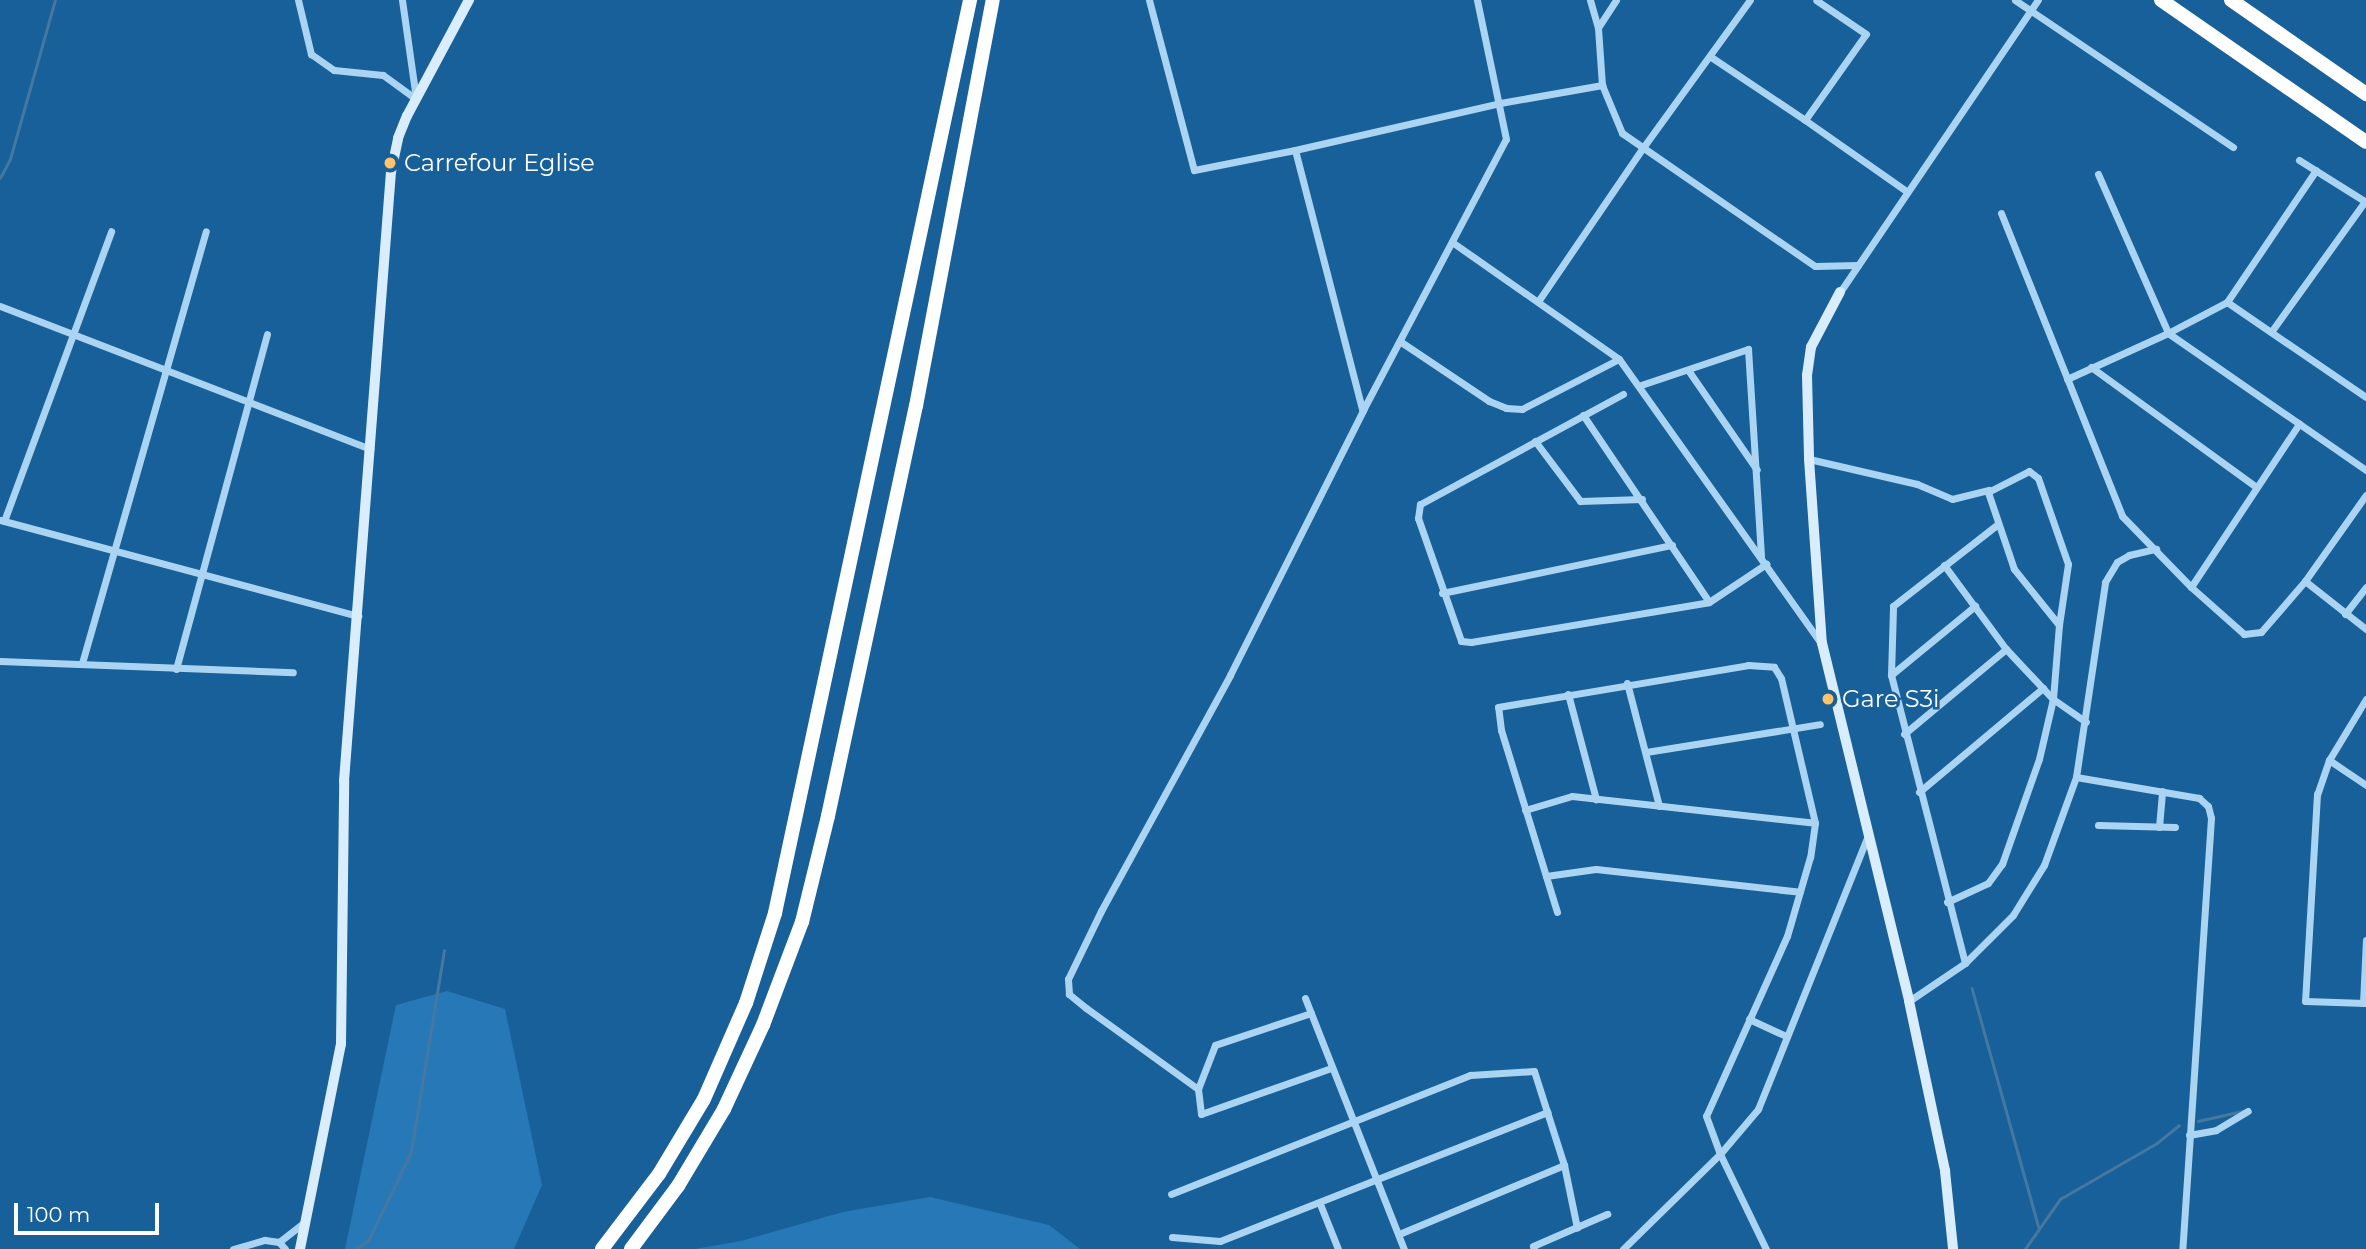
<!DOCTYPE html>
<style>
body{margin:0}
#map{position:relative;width:2366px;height:1249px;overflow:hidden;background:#176099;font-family:Montserrat,sans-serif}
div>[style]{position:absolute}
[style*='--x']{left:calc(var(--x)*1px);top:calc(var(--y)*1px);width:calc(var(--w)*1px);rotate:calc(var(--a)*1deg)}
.green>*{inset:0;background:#2679b6}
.stream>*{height:2.5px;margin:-1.25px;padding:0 1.25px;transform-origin:1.25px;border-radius:1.25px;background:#4578a0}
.street>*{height:7px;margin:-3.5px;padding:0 3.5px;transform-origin:3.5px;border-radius:3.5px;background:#abd4f2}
.secondary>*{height:10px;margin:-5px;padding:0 5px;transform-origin:5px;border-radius:5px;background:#daedfc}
.highway>*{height:14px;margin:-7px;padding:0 7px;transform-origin:7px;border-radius:7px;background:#fff}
.dots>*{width:19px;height:19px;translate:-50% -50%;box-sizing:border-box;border:4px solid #176099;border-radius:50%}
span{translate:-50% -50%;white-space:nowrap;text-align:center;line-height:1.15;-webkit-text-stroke:5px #176099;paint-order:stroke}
.poi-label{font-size:24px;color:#fff}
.left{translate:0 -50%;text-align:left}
.scale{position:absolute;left:14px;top:1203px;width:145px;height:32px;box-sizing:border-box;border:4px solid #fff;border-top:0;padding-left:9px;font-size:21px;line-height:24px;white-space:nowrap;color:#fff;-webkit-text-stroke:5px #176099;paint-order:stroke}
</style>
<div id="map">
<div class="green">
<div style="clip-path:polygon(447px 991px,505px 1009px,542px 1185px,514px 1249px,345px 1249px,396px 1005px)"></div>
<div style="clip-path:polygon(930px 1197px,1049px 1225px,1080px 1249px,695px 1249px,741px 1241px,843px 1212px)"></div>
</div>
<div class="stream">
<div style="--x:0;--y:178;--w:21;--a:-62"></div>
<div style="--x:10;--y:159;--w:165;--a:-74.2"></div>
<div style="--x:1972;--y:988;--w:249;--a:74.4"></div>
<div style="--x:2198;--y:1121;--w:45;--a:-12.8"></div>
<div style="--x:355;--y:1249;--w:15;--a:-32"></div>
<div style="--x:368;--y:1241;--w:99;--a:-64.2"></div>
<div style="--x:411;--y:1152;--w:204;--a:-80.7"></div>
<div style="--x:2025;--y:1249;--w:61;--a:-55"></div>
<div style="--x:2060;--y:1199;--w:112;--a:-30"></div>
<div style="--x:2157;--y:1143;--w:28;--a:-39"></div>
</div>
<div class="street">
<div style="--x:298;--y:0;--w:56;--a:76.5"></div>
<div style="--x:311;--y:54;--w:28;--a:35"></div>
<div style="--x:334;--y:70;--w:49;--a:5.8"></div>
<div style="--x:383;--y:75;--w:41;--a:36"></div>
<div style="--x:402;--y:0;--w:99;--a:81.9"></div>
<div style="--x:1149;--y:0;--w:176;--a:75.2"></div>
<div style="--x:1194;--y:170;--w:103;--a:-11.2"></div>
<div style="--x:1295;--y:150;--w:210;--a:-12.9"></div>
<div style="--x:1500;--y:103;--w:104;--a:-10"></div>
<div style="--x:1590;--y:0;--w:29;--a:74"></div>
<div style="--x:1616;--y:0;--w:33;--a:123"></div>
<div style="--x:1598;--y:28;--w:57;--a:86"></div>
<div style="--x:1602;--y:85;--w:52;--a:67.4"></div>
<div style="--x:1622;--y:133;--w:234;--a:34.6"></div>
<div style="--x:1815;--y:266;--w:43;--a:-1.3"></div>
<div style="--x:2015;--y:0;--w:263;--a:34"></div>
<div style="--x:1711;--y:57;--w:113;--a:33.8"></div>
<div style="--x:1805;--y:120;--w:105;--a:-54.7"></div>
<div style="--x:1866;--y:34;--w:60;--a:-145.8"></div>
<div style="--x:1805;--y:120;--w:123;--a:35.1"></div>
<div style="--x:1295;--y:150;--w:268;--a:75.5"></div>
<div style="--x:2299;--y:160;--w:79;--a:32.1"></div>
<div style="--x:2098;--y:174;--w:174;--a:66.2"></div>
<div style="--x:2168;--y:333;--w:241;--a:34.7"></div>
<div style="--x:2001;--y:213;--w:326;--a:68.2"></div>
<div style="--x:2122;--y:516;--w:99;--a:45.8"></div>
<div style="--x:2191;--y:587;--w:71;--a:41.6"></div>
<div style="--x:2244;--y:634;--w:17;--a:-7"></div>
<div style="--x:2261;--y:632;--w:67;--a:-49.2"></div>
<div style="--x:2305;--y:581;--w:105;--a:-54.7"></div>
<div style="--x:1452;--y:242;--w:204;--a:35"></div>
<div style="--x:1619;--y:359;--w:349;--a:54.6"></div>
<div style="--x:1840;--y:292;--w:353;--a:-55.9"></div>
<div style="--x:1539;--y:300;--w:183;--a:-55.7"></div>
<div style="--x:1642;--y:149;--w:184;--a:-54.1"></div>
<div style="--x:2227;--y:302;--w:168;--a:34.4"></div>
<div style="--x:0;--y:306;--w:397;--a:21.1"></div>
<div style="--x:2271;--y:332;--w:161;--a:-54.3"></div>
<div style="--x:1401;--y:342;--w:106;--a:33.8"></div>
<div style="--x:1489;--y:401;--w:18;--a:22"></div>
<div style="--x:1506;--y:408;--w:16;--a:4"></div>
<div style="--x:1522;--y:409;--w:109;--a:-27.3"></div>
<div style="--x:2091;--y:367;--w:204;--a:36"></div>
<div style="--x:1688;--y:370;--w:121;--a:55.4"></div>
<div style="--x:2067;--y:379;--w:111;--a:-24.5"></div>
<div style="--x:2168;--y:333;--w:67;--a:-27.7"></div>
<div style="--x:2227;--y:302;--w:159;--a:-56"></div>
<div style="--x:1641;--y:385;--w:113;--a:-18.6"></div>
<div style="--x:1748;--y:349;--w:208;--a:86.4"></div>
<div style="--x:1623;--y:394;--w:231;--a:151.5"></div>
<div style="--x:1420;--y:504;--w:14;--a:98"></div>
<div style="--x:1418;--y:518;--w:130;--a:70.7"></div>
<div style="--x:1461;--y:641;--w:10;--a:6"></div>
<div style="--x:1471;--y:642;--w:241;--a:-9.5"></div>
<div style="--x:1709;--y:602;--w:69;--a:-33.7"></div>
<div style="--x:1583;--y:415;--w:225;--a:56"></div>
<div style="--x:1535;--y:441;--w:75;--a:53.1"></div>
<div style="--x:1580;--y:501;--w:62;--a:-1.8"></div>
<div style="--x:1809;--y:459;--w:111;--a:13"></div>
<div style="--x:1917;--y:484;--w:38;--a:23"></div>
<div style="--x:1952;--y:499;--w:38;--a:-14"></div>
<div style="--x:0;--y:520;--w:371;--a:15"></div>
<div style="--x:4;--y:521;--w:309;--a:-69.7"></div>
<div style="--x:1944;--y:565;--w:104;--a:53.6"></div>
<div style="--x:2006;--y:649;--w:69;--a:46.8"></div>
<div style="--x:2053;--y:699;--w:40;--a:34.9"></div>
<div style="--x:2305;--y:581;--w:78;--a:38.2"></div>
<div style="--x:2191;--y:587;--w:196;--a:-56.5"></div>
<div style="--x:1442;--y:593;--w:235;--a:-11.8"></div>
<div style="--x:2345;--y:614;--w:34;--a:-52"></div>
<div style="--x:0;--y:661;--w:293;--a:2.2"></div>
<div style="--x:82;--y:663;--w:449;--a:-74"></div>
<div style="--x:176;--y:669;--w:347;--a:-74.8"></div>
<div style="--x:1891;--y:675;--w:109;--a:-39.4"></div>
<div style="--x:1627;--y:683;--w:127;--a:75.4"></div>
<div style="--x:1568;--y:694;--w:109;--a:75.1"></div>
<div style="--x:2366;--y:699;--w:71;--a:121.2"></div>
<div style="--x:2329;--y:760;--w:36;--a:109"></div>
<div style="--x:2317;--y:794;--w:207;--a:93.3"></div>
<div style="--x:2305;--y:1001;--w:61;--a:1.9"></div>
<div style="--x:1904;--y:734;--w:133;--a:-39.8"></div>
<div style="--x:1646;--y:752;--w:176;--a:-9.1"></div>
<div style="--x:2329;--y:760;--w:45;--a:34"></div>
<div style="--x:2076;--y:777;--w:125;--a:9.7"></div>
<div style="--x:2199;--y:798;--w:12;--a:42"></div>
<div style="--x:2208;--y:806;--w:12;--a:76"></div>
<div style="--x:2211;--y:818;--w:432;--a:93.8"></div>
<div style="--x:1919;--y:792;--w:162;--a:-40"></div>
<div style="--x:1525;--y:810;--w:49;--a:-16.6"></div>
<div style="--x:1572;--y:796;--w:244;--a:6.3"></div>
<div style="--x:2098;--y:825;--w:77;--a:1.5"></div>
<div style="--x:2159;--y:827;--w:36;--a:-85"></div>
<div style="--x:1546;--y:876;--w:50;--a:-8"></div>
<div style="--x:1596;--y:869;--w:205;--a:6.4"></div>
<div style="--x:1947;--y:902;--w:45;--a:-24.9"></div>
<div style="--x:1988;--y:883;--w:24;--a:-54"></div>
<div style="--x:2002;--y:864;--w:111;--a:-70.6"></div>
<div style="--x:2039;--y:759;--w:62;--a:-76.9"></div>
<div style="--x:2053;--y:699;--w:74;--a:-85.4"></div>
<div style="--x:2059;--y:625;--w:72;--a:-128.8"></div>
<div style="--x:2014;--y:569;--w:81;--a:-108.7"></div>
<div style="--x:1988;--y:492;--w:46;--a:-27.1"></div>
<div style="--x:2029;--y:471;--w:11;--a:38"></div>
<div style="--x:2038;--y:478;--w:91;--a:70.8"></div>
<div style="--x:2068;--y:564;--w:62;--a:98.4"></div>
<div style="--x:1557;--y:912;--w:190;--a:-107.1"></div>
<div style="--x:1501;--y:730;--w:23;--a:-97"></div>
<div style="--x:1498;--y:707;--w:254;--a:-9.5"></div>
<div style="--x:1748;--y:665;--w:26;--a:4"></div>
<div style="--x:1774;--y:667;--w:13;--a:58"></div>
<div style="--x:1781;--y:678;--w:149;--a:76.8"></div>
<div style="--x:1815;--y:823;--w:34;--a:98"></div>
<div style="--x:1810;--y:857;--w:82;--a:106.2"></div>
<div style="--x:1787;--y:936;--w:197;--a:114.2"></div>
<div style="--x:1706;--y:1116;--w:40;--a:69.8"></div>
<div style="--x:1720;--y:1154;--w:106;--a:64.2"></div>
<div style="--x:1965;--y:963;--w:297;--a:-104.4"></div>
<div style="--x:1891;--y:675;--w:69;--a:-88.3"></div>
<div style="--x:1893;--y:606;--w:133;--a:-38"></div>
<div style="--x:1305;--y:998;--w:270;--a:68.5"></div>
<div style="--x:1909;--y:1001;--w:68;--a:-34.2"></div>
<div style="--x:1965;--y:963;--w:68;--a:-45"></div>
<div style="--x:2013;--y:915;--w:59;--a:-58.2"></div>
<div style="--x:2044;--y:865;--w:94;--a:-70"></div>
<div style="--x:2076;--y:777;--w:197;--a:-81.5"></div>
<div style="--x:2105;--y:582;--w:23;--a:-59"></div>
<div style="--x:2117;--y:562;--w:14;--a:-30"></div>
<div style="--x:2129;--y:555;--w:28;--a:-13"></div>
<div style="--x:2363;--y:1003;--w:63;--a:-87.3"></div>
<div style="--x:1311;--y:1013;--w:101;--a:161.6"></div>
<div style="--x:1215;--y:1045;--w:47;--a:111.1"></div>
<div style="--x:1198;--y:1089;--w:25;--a:83"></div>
<div style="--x:1201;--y:1114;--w:138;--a:-19.5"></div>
<div style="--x:1749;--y:1019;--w:41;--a:24.7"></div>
<div style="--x:1198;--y:1089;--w:138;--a:-144.1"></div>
<div style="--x:1086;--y:1008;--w:22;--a:-141"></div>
<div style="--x:1069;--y:994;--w:15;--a:-94"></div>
<div style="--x:1068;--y:979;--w:76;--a:-64.1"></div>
<div style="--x:1101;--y:911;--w:269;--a:-61.3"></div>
<div style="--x:1230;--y:675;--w:297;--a:-63.3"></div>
<div style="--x:1363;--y:410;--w:306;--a:-62.2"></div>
<div style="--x:1506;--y:139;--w:142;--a:-101.8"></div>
<div style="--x:2189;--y:1135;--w:27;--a:-10"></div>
<div style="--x:2216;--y:1130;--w:37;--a:-31"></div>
<div style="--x:1171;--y:1194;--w:322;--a:-21.7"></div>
<div style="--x:1470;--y:1075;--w:64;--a:-3.6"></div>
<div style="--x:1534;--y:1071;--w:99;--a:72.3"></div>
<div style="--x:1564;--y:1165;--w:64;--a:78.3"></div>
<div style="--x:1320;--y:1204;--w:48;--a:68.2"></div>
<div style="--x:1399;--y:1234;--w:179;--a:-22.7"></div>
<div style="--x:1172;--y:1237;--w:48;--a:4.8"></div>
<div style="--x:1220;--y:1241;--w:352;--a:-21.5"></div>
<div style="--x:279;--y:1242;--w:31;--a:-38"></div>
<div style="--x:233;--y:1249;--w:33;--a:-16"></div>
<div style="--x:265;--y:1240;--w:14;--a:8"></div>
<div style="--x:279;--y:1242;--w:9;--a:49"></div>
<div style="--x:1534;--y:1249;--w:3;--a:-108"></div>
<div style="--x:1533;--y:1246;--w:81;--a:-23.4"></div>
<div style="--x:1623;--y:1249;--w:136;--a:-44.4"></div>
<div style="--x:1720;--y:1154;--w:59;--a:-49.8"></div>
<div style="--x:1758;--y:1109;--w:295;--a:-68.1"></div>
</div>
<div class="secondary">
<div style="--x:1840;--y:292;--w:62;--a:117.8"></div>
<div style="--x:1811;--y:347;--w:28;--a:98"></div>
<div style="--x:1807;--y:375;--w:84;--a:88.6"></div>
<div style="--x:1809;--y:459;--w:184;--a:86"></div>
<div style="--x:1822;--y:643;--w:368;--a:76.3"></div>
<div style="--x:1909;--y:1001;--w:174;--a:78"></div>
<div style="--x:1945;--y:1171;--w:78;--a:84.1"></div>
<div style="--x:300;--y:1249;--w:209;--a:-78.7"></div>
<div style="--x:341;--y:1044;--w:263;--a:-89.3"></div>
<div style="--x:344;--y:781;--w:611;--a:-85.59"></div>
<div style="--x:391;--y:172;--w:35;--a:-78"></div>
<div style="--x:398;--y:138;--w:24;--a:-68"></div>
<div style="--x:407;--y:116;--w:132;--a:-61.9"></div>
</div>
<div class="highway">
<div style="--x:2161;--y:0;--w:249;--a:34.7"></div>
<div style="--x:2231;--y:0;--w:165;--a:34.8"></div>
<div style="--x:602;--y:1249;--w:94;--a:-52.8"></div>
<div style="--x:659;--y:1174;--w:87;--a:-59"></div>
<div style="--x:704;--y:1099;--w:105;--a:-66.4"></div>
<div style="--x:746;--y:1003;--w:95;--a:-72.1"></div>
<div style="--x:775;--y:913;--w:934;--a:-77.94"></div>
<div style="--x:631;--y:1249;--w:79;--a:-53.3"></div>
<div style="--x:678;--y:1186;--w:90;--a:-59.1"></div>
<div style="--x:724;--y:1109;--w:93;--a:-65.1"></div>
<div style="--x:763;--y:1025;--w:110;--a:-69.3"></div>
<div style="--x:802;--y:922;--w:109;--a:-76.2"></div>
<div style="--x:828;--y:816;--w:419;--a:-77.9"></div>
<div style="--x:916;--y:406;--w:413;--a:-79.3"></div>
</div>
<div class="dots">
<div style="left:390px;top:163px;background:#ffc36c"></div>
<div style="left:1828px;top:699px;background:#ffc36c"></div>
</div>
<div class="poi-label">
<span class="left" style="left:404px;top:163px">Carrefour Eglise</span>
<span class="left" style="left:1842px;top:699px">Gare S3i</span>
</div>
<div class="scale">100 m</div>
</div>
